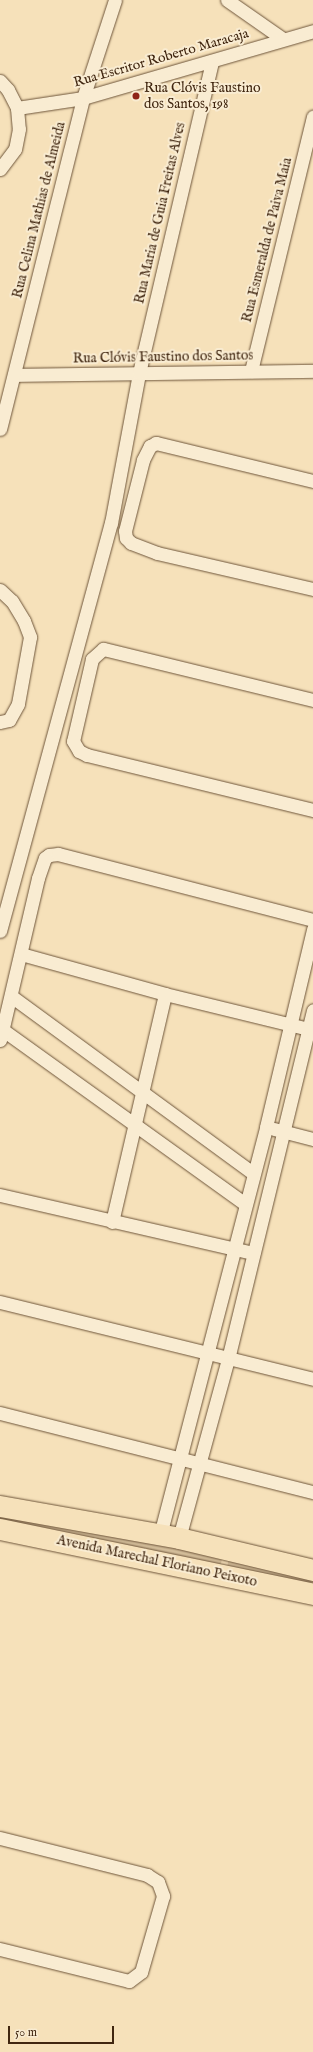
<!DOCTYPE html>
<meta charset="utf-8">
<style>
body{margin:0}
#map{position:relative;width:313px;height:2052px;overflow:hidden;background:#f6e1ba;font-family:"IM FELL English",serif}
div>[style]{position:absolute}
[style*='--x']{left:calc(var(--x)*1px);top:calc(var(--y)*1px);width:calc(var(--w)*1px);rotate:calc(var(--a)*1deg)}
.green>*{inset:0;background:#d7c19d;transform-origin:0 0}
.roads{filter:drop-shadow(0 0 1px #6e553a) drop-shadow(0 0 1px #6e553a)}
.minor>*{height:13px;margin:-6.5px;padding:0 6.5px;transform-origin:6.5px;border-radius:6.5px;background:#f9ecd2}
.primary>*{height:21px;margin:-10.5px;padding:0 10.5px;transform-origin:10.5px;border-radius:10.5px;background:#f6e1ba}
.dots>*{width:11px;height:11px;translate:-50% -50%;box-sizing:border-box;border:2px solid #f9ecd2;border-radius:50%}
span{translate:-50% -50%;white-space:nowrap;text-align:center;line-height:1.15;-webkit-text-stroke:4px #f9ecd2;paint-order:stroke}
.street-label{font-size:14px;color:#402610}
.poi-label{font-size:14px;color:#402610}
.left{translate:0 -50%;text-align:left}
.scale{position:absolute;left:8px;top:2026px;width:106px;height:18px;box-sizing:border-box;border:2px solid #402610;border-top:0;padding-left:5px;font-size:12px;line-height:14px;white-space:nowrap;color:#402610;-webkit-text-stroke:3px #f9ecd2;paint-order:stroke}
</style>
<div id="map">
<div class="green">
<div style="clip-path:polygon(0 1509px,224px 1552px,218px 1574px,0 1529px)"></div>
<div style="left:230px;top:1554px;width:85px;height:19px;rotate:13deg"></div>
</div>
<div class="roads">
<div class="minor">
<div style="--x:227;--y:0;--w:68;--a:34.9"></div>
<div style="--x:0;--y:81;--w:12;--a:48"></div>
<div style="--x:8;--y:90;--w:20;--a:63"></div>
<div style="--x:17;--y:108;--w:21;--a:85"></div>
<div style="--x:19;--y:129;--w:20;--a:101"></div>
<div style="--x:15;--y:149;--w:25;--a:127"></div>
<div style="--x:17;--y:108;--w:67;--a:-8.6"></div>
<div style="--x:83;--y:98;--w:240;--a:-16.2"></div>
<div style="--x:251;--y:371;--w:262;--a:-76.3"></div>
<div style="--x:14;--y:375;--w:299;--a:-0.8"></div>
<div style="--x:0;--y:429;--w:341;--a:-75.9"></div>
<div style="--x:83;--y:98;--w:103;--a:-71.9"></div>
<div style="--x:313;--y:481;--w:162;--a:-166.4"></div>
<div style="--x:156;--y:443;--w:7;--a:153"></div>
<div style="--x:150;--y:446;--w:16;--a:117"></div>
<div style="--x:143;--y:460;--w:73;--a:104.2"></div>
<div style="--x:125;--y:531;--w:7;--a:82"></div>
<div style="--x:126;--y:538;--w:7;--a:45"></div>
<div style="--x:131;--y:543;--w:28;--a:21"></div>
<div style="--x:157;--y:553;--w:160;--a:13"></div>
<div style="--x:0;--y:590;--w:16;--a:43"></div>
<div style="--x:12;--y:601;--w:23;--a:59"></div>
<div style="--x:24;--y:621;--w:17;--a:69"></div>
<div style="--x:30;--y:637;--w:68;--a:100.2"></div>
<div style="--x:18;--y:704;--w:18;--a:119"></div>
<div style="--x:9;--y:720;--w:9;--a:167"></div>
<div style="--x:313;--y:700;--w:216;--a:-166.3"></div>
<div style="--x:103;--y:649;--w:15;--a:138"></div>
<div style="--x:92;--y:659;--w:84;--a:103"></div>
<div style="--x:73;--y:741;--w:12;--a:59"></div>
<div style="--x:79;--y:751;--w:9;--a:27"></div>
<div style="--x:87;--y:755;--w:233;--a:13.7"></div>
<div style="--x:0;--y:931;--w:423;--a:-74.8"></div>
<div style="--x:111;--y:523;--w:153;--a:-79.4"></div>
<div style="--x:139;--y:373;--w:320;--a:-76.8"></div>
<div style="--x:21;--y:954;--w:149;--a:15.5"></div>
<div style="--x:165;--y:994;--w:152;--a:13.7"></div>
<div style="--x:11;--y:996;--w:300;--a:36.2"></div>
<div style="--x:3;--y:1030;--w:298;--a:35.7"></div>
<div style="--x:0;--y:1040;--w:166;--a:-76.8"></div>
<div style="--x:38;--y:878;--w:21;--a:-71"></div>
<div style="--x:45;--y:858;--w:5;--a:-37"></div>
<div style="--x:49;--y:855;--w:9;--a:-6"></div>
<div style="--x:58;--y:854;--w:263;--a:14.5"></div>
<div style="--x:274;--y:1129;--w:40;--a:14.4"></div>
<div style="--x:0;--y:1195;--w:260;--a:12.9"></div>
<div style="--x:112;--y:1222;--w:234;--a:-76.9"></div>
<div style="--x:0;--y:1302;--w:322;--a:13.8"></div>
<div style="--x:0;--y:1413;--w:323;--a:14.2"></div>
<div style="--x:160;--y:1535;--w:422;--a:-75.4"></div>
<div style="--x:266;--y:1127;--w:204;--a:-76.6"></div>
<div style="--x:179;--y:1538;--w:186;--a:-74.7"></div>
<div style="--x:228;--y:1359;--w:359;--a:-76.3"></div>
<div style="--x:0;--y:1838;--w:152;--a:14.1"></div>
<div style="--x:147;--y:1875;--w:13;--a:32"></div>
<div style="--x:158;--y:1882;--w:15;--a:70"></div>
<div style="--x:163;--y:1896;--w:79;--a:106.1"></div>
<div style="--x:141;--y:1972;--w:15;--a:143"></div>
<div style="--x:129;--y:1981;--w:133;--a:-166.1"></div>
</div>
<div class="primary">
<div style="--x:0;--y:1506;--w:182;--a:10.1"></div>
<div style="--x:179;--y:1538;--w:138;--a:13.4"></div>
<div style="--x:0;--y:1529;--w:320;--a:11.7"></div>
</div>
</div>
<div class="dots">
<div style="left:136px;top:96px;background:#8f2418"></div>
</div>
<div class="street-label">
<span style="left:161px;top:58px;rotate:-16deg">Rua Escritor Roberto Maracaja</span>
<span style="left:39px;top:210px;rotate:-76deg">Rua Celina Mathias de Almeida</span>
<span style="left:160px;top:213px;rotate:-77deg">Rua Maria de Guia Freitas Alves</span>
<span style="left:267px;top:240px;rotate:-76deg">Rua Esmeralda de Paiva Maia</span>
<span style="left:163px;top:357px;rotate:-1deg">Rua Clóvis Faustino dos Santos</span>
<span style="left:157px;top:1561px;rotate:12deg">Avenida Marechal Floriano Peixoto</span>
</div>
<div class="poi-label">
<span class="left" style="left:144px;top:96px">Rua Clóvis Faustino<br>dos Santos, 198</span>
</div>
<div class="scale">50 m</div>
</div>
